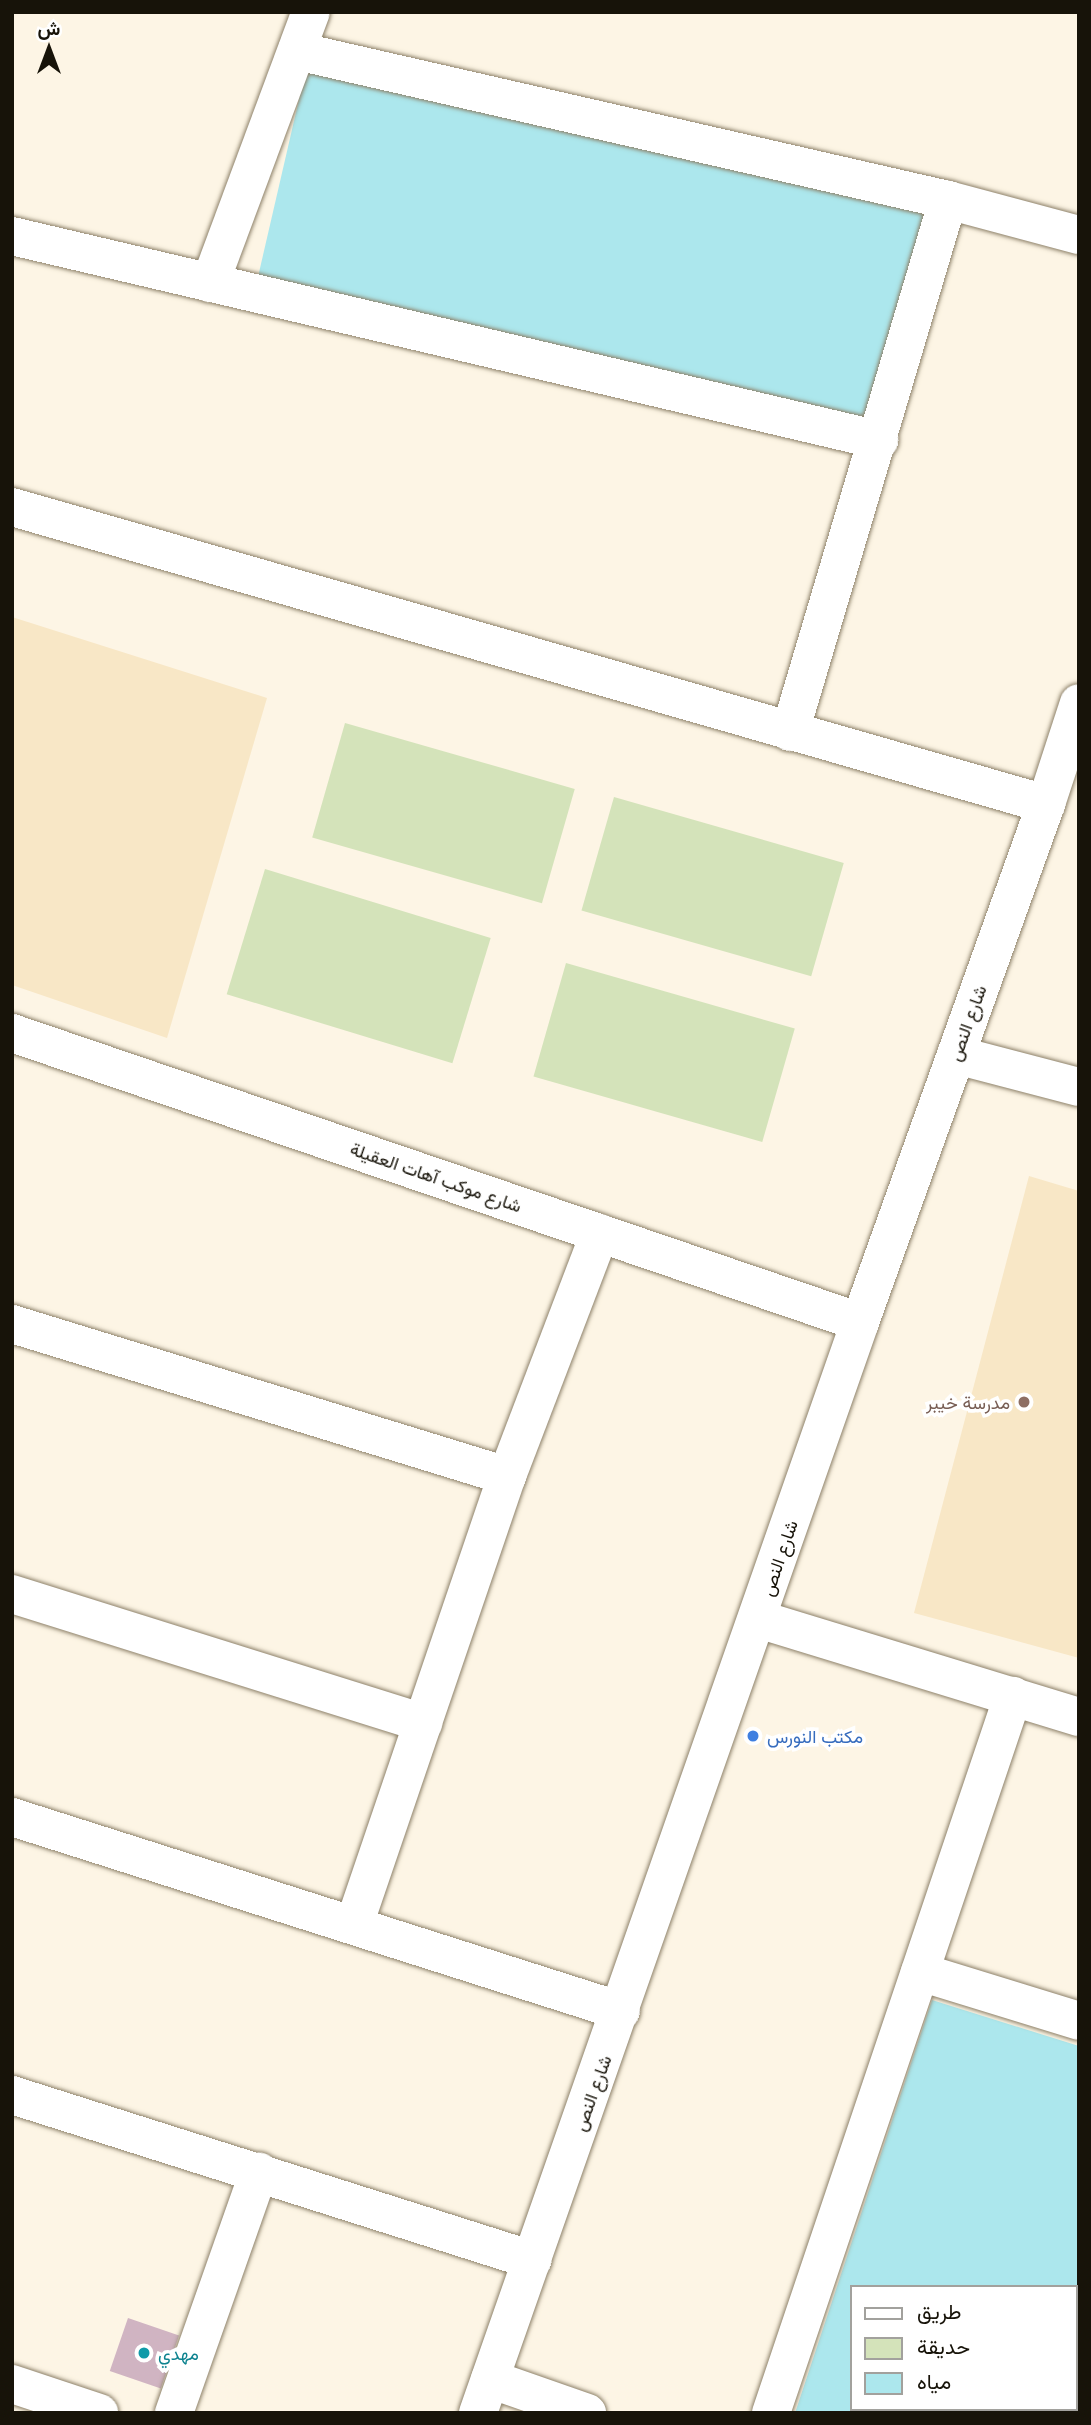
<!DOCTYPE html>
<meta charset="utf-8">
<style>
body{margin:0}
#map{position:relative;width:1091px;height:2425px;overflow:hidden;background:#fdf5e5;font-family:"Noto Sans",Vazirmatn,sans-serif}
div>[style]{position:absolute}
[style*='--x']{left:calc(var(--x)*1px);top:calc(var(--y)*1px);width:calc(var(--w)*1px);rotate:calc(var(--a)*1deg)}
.built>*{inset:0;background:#f8e7c6}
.green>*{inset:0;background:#d4e3ba;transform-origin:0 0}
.water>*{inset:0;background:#ace7ed;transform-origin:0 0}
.building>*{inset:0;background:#d0b4c2;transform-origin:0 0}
.roads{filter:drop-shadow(0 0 2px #8d8169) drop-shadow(0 0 2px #8d8169)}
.minor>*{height:38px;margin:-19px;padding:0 19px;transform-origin:19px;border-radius:19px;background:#fff}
.dots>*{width:19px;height:19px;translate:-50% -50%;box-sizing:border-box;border:4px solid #fff;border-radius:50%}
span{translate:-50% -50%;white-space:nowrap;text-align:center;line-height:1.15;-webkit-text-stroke:7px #fff;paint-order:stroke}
.street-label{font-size:18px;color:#171309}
.education-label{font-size:18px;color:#785e54}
.right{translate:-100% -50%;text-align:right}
.shop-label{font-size:18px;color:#366cbe}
.left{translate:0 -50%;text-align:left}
.culture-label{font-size:18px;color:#0d838f}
.frame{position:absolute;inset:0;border:14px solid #171309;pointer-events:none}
.legend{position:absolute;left:850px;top:2285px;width:228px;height:126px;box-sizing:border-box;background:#fff;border:2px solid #a2a19d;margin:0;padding:9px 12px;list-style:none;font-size:21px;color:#171309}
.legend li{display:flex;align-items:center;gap:14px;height:35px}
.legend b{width:35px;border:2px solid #a2a19d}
.north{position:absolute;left:14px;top:14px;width:70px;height:70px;-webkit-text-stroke:5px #fff;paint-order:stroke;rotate:0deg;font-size:19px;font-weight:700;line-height:28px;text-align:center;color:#171309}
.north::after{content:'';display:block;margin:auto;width:24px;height:32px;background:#171309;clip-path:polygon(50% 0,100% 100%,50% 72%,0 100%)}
</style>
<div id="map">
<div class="built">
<div style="clip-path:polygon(12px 617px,267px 698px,167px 1038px,12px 985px)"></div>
<div style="clip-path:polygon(1029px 1176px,1079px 1191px,1079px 1658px,914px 1613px)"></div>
</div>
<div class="green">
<div style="left:345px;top:723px;width:239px;height:119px;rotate:16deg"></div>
<div style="left:614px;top:797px;width:239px;height:118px;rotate:16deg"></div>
<div style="left:265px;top:869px;width:236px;height:131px;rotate:17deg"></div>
<div style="left:566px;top:963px;width:238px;height:118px;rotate:16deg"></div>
</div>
<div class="water">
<div style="left:306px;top:69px;width:635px;height:218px;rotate:13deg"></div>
<div style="clip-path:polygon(932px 2000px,1079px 2046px,1079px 2380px,1075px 2389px,1075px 2287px,851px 2287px,851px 2409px,1068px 2409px,1067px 2413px,795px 2413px)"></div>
</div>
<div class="building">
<div style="left:128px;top:2318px;width:54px;height:56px;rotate:19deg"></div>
</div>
<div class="roads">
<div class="minor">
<div style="--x:297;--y:51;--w:668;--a:12.89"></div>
<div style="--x:948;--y:200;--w:136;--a:15"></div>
<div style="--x:12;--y:236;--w:891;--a:13.24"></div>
<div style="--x:210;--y:283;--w:289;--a:-69.6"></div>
<div style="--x:12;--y:507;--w:1076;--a:16.03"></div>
<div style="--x:790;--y:732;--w:555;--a:-73.46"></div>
<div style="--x:12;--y:1033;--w:896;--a:18.82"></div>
<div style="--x:956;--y:1055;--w:127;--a:14.6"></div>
<div style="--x:12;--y:1324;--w:518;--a:17.07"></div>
<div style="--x:12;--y:1594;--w:431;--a:17.4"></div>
<div style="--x:758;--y:1619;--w:336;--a:17"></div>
<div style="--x:12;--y:1817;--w:639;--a:17.67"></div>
<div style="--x:354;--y:1925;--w:474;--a:-71.2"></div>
<div style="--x:507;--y:1476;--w:260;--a:-69.1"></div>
<div style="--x:920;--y:1972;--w:166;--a:17.1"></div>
<div style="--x:12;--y:2095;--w:546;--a:17.6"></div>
<div style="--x:490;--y:2379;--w:103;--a:19.3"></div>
<div style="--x:12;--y:2384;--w:92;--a:18.4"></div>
<div style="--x:174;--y:2413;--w:256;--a:-70.6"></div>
<div style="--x:478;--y:2413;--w:1156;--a:-70.7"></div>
<div style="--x:860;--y:1322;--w:550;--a:-70.25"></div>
<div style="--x:1046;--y:804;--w:106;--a:-71.9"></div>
<div style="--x:771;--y:2413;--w:757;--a:-71.35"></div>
</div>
</div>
<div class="dots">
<div style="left:1024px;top:1402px;background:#8d6e63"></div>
<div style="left:753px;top:1736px;background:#3f7fe0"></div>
<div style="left:144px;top:2353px;background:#0f9aa8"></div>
</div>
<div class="street-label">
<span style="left:967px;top:1023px;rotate:-70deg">شارع النص</span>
<span style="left:436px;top:1177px;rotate:19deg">شارع موكب آهات العقيلة</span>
<span style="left:779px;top:1558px;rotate:-71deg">شارع النص</span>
<span style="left:592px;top:2093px;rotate:-70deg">شارع النص</span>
</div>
<div class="education-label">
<span class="right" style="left:1010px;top:1402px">مدرسة خيبر</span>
</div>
<div class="shop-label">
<span class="left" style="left:767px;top:1736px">مكتب النورس</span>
</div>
<div class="culture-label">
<span class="left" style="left:158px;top:2353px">مهدي</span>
</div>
<div class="frame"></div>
<ul class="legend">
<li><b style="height:9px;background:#fff"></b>طريق</li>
<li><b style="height:19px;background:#d4e3ba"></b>حديقة</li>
<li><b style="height:19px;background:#ace7ed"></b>مياه</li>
</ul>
<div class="north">ش</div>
</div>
